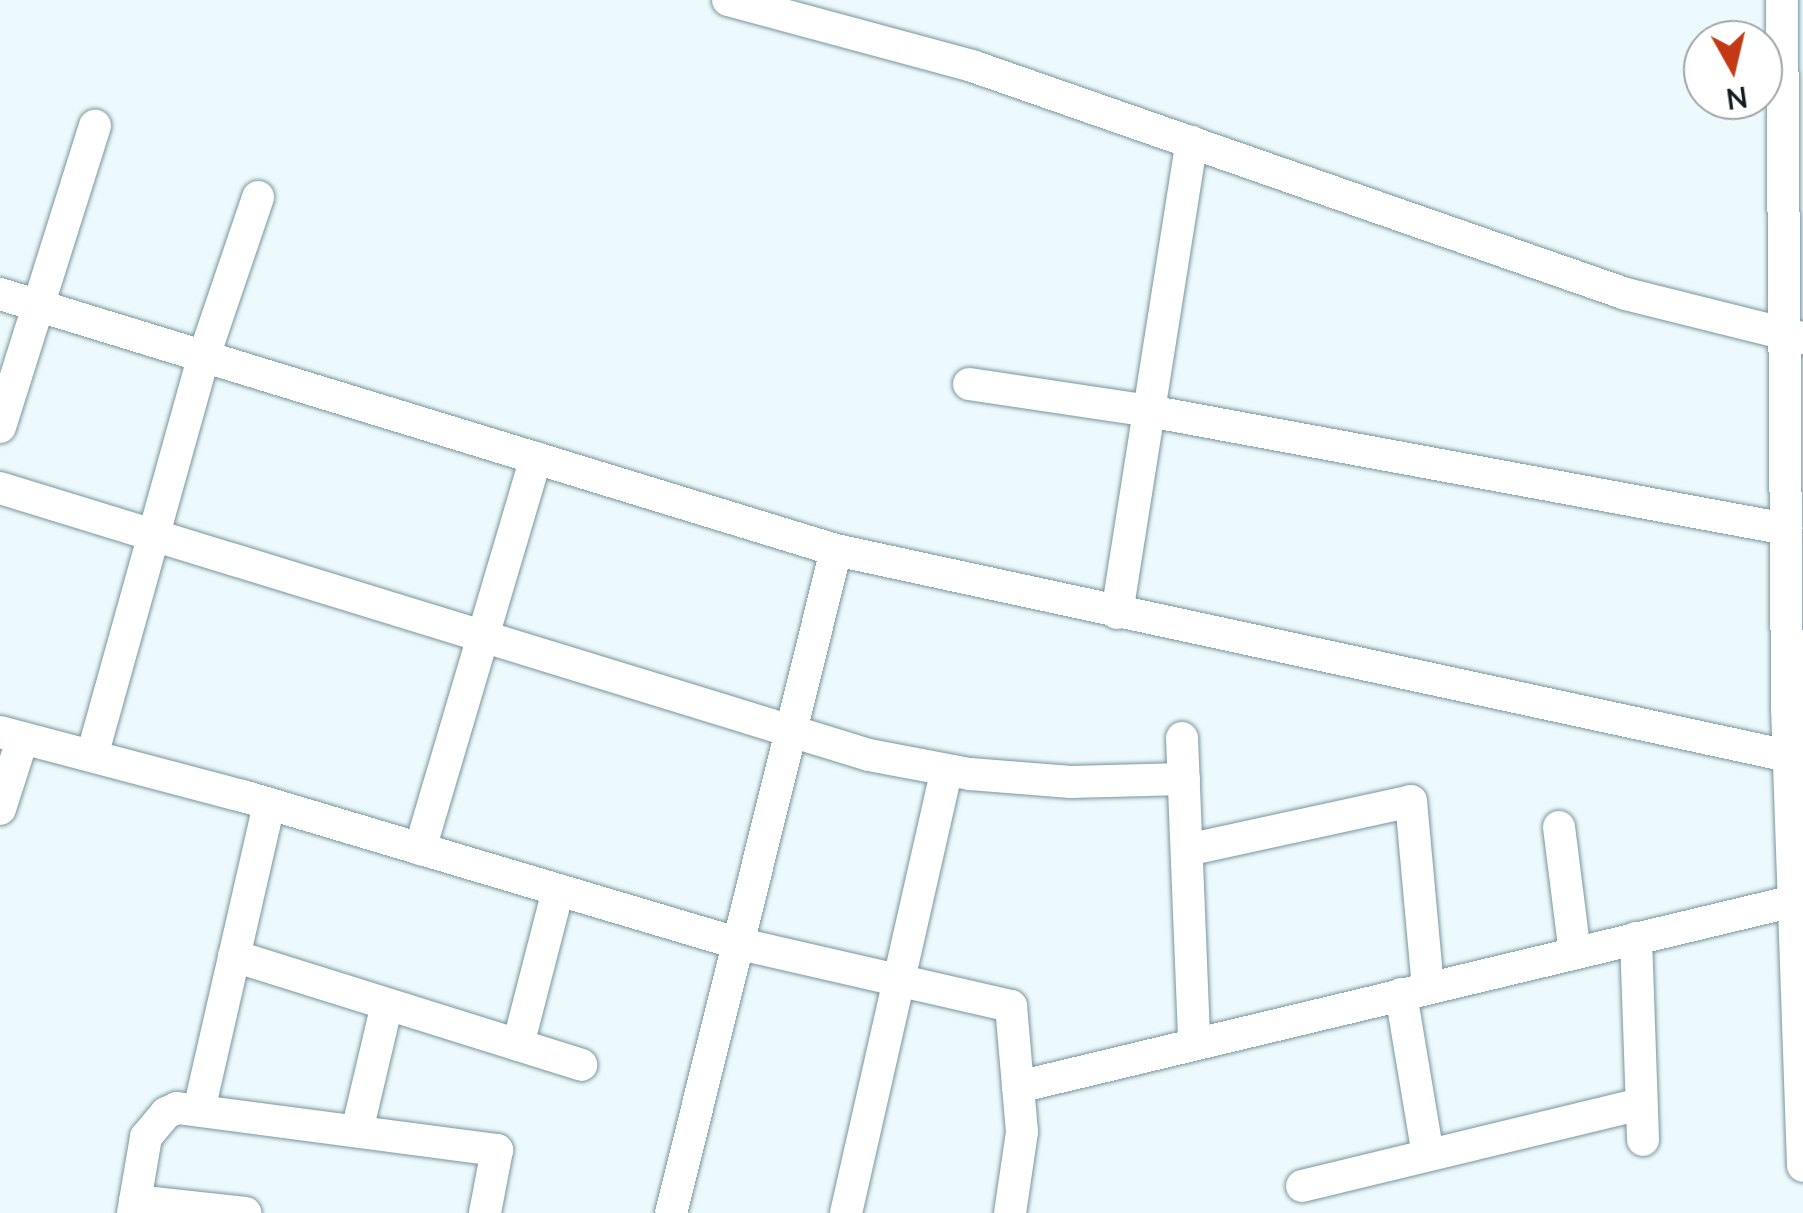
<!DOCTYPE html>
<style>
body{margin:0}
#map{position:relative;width:1803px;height:1213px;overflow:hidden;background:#edfafd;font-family:Mulish,sans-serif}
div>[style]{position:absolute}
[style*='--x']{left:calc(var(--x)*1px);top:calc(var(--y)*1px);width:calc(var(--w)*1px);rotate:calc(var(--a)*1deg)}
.roads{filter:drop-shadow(0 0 2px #77959d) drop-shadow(0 0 2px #77959d)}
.street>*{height:32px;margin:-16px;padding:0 16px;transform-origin:16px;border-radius:16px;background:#fff}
span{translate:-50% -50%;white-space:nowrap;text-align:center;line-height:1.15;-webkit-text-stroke:10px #fff;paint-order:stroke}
.north{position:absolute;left:1683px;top:20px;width:100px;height:100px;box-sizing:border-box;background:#fff;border:2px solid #a0a5a6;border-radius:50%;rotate:172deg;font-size:28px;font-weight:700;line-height:40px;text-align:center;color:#111d20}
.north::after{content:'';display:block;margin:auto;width:35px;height:45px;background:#c33915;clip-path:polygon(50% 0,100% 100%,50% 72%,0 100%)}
</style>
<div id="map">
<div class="roads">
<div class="street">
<div style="--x:728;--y:0;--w:253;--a:15.1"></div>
<div style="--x:972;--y:66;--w:693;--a:19.22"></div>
<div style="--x:1626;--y:294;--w:182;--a:14"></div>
<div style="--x:1782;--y:0;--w:707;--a:89.59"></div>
<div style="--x:1787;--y:707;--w:459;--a:88"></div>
<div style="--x:0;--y:294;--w:874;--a:17.03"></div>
<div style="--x:836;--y:550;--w:974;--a:12.21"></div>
<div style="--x:969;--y:384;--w:182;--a:8.5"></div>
<div style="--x:1149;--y:411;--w:648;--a:10.49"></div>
<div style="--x:0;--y:427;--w:316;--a:-72.5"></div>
<div style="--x:0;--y:488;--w:909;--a:17.08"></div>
<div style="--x:869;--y:755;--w:103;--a:10.7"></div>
<div style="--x:970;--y:774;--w:101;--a:4.5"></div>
<div style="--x:1071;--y:782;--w:113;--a:-1.5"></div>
<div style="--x:1117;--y:613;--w:477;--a:-81"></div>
<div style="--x:0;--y:732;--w:251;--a:14.8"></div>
<div style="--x:243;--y:796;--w:519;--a:16.58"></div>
<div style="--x:740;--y:944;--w:278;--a:12.9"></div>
<div style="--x:1011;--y:1006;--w:126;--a:85"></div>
<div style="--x:1022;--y:1132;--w:82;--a:98.4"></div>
<div style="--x:1182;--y:738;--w:305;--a:87.7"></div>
<div style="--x:92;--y:756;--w:415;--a:-74.4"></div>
<div style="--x:204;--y:356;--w:168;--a:-71.2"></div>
<div style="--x:0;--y:809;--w:69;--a:-72.3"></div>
<div style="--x:1559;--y:827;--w:127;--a:82.8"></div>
<div style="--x:420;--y:849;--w:408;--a:-73.5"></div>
<div style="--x:1187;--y:850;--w:229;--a:-12.3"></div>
<div style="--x:1411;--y:801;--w:187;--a:84.8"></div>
<div style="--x:1636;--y:938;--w:202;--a:88"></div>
<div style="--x:234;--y:956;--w:364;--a:17.4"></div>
<div style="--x:1401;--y:994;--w:163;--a:80.5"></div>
<div style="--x:518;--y:1045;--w:160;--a:-75.5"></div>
<div style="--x:1018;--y:1087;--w:798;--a:-13.48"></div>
<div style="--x:199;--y:1110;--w:314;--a:-77.1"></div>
<div style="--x:357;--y:1131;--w:130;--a:-76.7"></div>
<div style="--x:1302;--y:1186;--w:349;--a:-13.6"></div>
<div style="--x:135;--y:1201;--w:111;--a:6.2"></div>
<div style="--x:133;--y:1213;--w:77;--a:-80.3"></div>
<div style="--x:146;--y:1137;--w:31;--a:-50"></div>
<div style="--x:166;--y:1113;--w:12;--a:-24"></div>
<div style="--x:177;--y:1108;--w:323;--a:7.5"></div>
<div style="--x:497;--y:1150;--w:64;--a:100.8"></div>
<div style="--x:671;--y:1213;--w:683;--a:-76.02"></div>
<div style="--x:846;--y:1213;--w:454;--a:-77.2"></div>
</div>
</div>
<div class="north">N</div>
</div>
